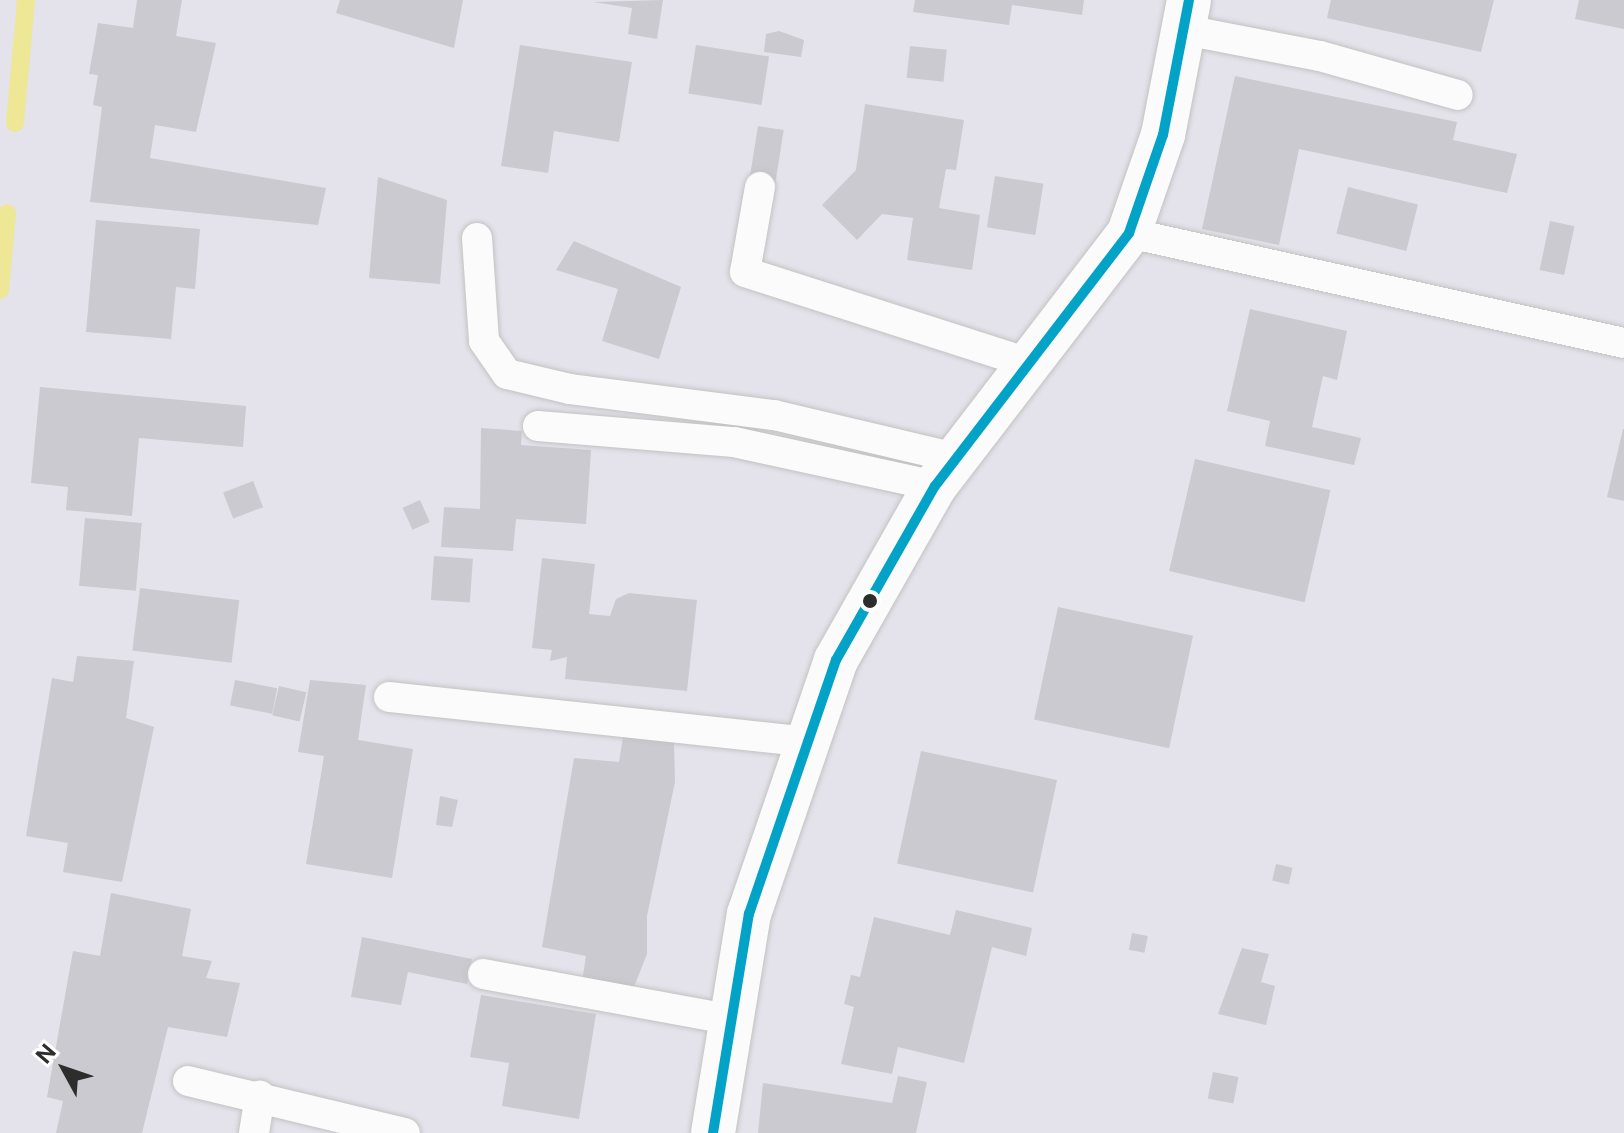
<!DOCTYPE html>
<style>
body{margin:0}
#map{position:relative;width:1624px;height:1133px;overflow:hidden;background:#e4e2ea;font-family:"Public Sans",sans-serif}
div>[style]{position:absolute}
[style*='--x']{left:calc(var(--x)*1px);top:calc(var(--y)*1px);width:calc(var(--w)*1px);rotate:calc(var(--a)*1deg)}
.stream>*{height:18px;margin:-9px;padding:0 9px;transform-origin:9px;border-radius:9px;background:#ede796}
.building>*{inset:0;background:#cbcad0;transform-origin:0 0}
.roads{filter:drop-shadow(0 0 2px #c2c2c2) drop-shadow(0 0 2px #c2c2c2)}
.lane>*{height:30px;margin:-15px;padding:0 15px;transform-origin:15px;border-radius:15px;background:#fbfbfc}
.street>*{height:44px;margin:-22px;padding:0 22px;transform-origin:22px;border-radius:22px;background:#fbfbfc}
.bus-1>*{height:10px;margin:-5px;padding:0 5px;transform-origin:5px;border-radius:5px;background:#02a3c6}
.dots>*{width:22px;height:22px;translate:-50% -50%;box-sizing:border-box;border:4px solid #fff;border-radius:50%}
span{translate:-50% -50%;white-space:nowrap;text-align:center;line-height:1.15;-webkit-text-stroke:8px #fff;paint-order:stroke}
.north{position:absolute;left:24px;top:1029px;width:80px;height:80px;-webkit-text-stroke:6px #fff;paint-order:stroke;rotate:310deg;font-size:22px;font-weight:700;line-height:32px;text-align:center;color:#2d2d2d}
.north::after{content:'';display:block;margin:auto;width:28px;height:36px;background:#2d2d2d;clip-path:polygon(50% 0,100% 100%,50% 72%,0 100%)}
</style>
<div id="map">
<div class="stream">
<div style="--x:15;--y:123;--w:123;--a:-84.9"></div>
<div style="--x:0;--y:290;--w:77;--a:-84.8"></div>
</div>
<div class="building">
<div style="clip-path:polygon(137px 0,182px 0,176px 36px,216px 43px,196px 132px,155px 125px,150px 158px,326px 188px,318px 225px,90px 202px,102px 107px,93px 105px,98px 75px,89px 74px,98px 23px,133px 28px)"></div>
<div style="clip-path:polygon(340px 0,463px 0,454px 48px,336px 13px)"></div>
<div style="clip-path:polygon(663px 0,657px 39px,628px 34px,632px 8px,593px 2px)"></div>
<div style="clip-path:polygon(915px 0,1084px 0,1082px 15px,1012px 5px,1009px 25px,913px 12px)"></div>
<div style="clip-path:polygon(1331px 0,1494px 0,1481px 52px,1327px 18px)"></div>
<div style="clip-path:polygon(1579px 0,1624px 0,1624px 29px,1575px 19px)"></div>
<div style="clip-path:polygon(779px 31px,804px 40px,801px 57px,764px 52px,766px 34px)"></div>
<div style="clip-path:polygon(520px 45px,632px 62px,619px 142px,554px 131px,548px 173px,501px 166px)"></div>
<div style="left:696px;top:45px;width:74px;height:49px;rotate:9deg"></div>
<div style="left:910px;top:46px;width:37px;height:32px;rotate:6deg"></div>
<div style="clip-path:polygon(1235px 76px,1457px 122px,1453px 140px,1517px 154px,1507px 193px,1299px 149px,1279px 245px,1202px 229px)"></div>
<div style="clip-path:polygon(865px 104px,964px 120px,956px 170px,946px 169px,939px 208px,980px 215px,972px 270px,907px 260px,913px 218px,882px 214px,857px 240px,822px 205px,856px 170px)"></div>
<div style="left:758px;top:126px;width:26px;height:54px;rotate:9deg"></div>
<div style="left:995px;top:176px;width:49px;height:52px;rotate:9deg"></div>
<div style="clip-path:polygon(378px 177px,447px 200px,440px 284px,369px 278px)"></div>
<div style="left:1348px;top:187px;width:72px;height:48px;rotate:14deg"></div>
<div style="clip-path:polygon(96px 220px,200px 229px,195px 289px,176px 287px,171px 339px,86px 332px)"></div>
<div style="left:1550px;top:221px;width:25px;height:50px;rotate:12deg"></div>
<div style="clip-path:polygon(574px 241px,681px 287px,659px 359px,602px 341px,618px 289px,556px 270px)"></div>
<div style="clip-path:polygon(1250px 309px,1347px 331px,1337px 380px,1323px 376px,1312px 427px,1361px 438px,1354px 465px,1265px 446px,1270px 421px,1227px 411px)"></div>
<div style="clip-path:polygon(40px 387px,246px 406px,243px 447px,139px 438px,132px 516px,66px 510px,68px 487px,31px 483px)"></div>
<div style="clip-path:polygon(481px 428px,522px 431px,521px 445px,591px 450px,586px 524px,516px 519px,513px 551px,441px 547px,444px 507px,480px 509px)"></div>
<div style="clip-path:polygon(1623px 429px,1624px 429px,1624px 501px,1607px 497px)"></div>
<div style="left:1195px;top:459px;width:139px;height:115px;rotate:13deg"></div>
<div style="left:253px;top:481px;width:28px;height:32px;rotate:69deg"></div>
<div style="left:420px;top:500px;width:24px;height:19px;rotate:66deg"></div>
<div style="left:85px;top:518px;width:57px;height:68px;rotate:5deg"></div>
<div style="left:434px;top:556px;width:39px;height:44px;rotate:4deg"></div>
<div style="clip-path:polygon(542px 558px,595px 564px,589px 614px,610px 616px,616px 599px,629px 593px,697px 600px,687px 691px,565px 679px,567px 657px,550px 661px,552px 650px,532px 648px)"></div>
<div style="left:140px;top:588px;width:100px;height:63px;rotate:7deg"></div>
<div style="left:1058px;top:607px;width:138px;height:115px;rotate:12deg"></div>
<div style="clip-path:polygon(77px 656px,134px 661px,126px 718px,154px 727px,122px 882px,63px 872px,68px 843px,26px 836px,52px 678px,73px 682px)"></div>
<div style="left:235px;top:680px;width:43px;height:26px;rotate:11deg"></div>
<div style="clip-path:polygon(310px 680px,366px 685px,358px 740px,413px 749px,392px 878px,306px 864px,324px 756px,298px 752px)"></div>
<div style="left:279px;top:686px;width:28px;height:30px;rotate:13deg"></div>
<div style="clip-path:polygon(623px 737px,674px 742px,675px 782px,647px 916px,647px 954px,632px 992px,582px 982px,586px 956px,542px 947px,574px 758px,619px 762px)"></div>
<div style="left:921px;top:751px;width:139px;height:115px;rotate:12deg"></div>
<div style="clip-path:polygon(440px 796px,458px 800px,452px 827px,436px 825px)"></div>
<div style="left:1276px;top:864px;width:17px;height:17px;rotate:13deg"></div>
<div style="clip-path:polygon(111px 893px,191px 909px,182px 956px,212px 961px,206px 978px,240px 983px,227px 1037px,168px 1027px,142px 1133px,56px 1133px,63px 1101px,47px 1097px,73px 951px,100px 956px)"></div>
<div style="clip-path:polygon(956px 910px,1032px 928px,1026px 956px,992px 947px,964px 1063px,898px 1047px,892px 1074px,841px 1064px,854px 1007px,844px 1004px,851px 975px,860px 977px,874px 917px,950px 935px)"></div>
<div style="left:1132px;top:933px;width:16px;height:17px;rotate:11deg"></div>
<div style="clip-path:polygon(362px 937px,472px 959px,467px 984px,408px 972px,401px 1005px,351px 997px)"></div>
<div style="clip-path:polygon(1242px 948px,1269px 954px,1261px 982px,1275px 986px,1266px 1025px,1218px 1014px)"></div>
<div style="clip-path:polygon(481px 995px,596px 1014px,579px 1119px,502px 1106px,509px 1063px,470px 1057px)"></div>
<div style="left:1213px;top:1072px;width:26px;height:27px;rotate:11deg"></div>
<div style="clip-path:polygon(898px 1076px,927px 1082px,916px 1133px,758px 1133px,763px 1083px,892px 1103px)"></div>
</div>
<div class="roads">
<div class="lane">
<div style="--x:1185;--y:30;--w:137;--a:10.9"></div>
<div style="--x:1320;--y:56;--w:143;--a:15.8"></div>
<div style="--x:760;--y:187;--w:86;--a:100"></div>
<div style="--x:745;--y:272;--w:300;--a:17.8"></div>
<div style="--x:1129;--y:233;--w:507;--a:12.53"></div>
<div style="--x:477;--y:238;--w:103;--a:86.1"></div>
<div style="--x:484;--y:341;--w:40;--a:55.1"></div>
<div style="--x:507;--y:374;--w:65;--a:13.4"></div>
<div style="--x:570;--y:389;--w:206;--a:7.3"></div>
<div style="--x:774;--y:415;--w:187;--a:13.3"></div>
<div style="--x:538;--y:426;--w:197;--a:4.7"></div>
<div style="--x:734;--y:442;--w:206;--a:12.3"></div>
<div style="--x:389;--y:697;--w:416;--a:6.1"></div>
<div style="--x:483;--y:974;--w:249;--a:10.4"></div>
<div style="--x:188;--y:1081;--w:223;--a:13.5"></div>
<div style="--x:254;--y:1133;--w:38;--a:-81"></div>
</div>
<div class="street">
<div style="--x:713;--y:1133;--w:222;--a:-80.7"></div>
<div style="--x:749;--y:914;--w:268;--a:-71.1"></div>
<div style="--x:836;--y:660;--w:200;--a:-60.4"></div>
<div style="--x:935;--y:486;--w:319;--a:-52.5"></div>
<div style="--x:1129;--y:233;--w:104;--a:-70.9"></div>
<div style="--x:1163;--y:135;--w:137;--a:-79.1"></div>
</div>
</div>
<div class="bus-1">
<div style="--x:713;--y:1133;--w:222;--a:-80.7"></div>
<div style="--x:749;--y:914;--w:268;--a:-71.1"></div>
<div style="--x:836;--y:660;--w:200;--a:-60.4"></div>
<div style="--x:935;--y:486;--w:319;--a:-52.5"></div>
<div style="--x:1129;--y:233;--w:104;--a:-70.9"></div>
<div style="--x:1163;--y:135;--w:137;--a:-79.1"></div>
</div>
<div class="dots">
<div style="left:870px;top:601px;background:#2d2d2d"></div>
</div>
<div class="north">N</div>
</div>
